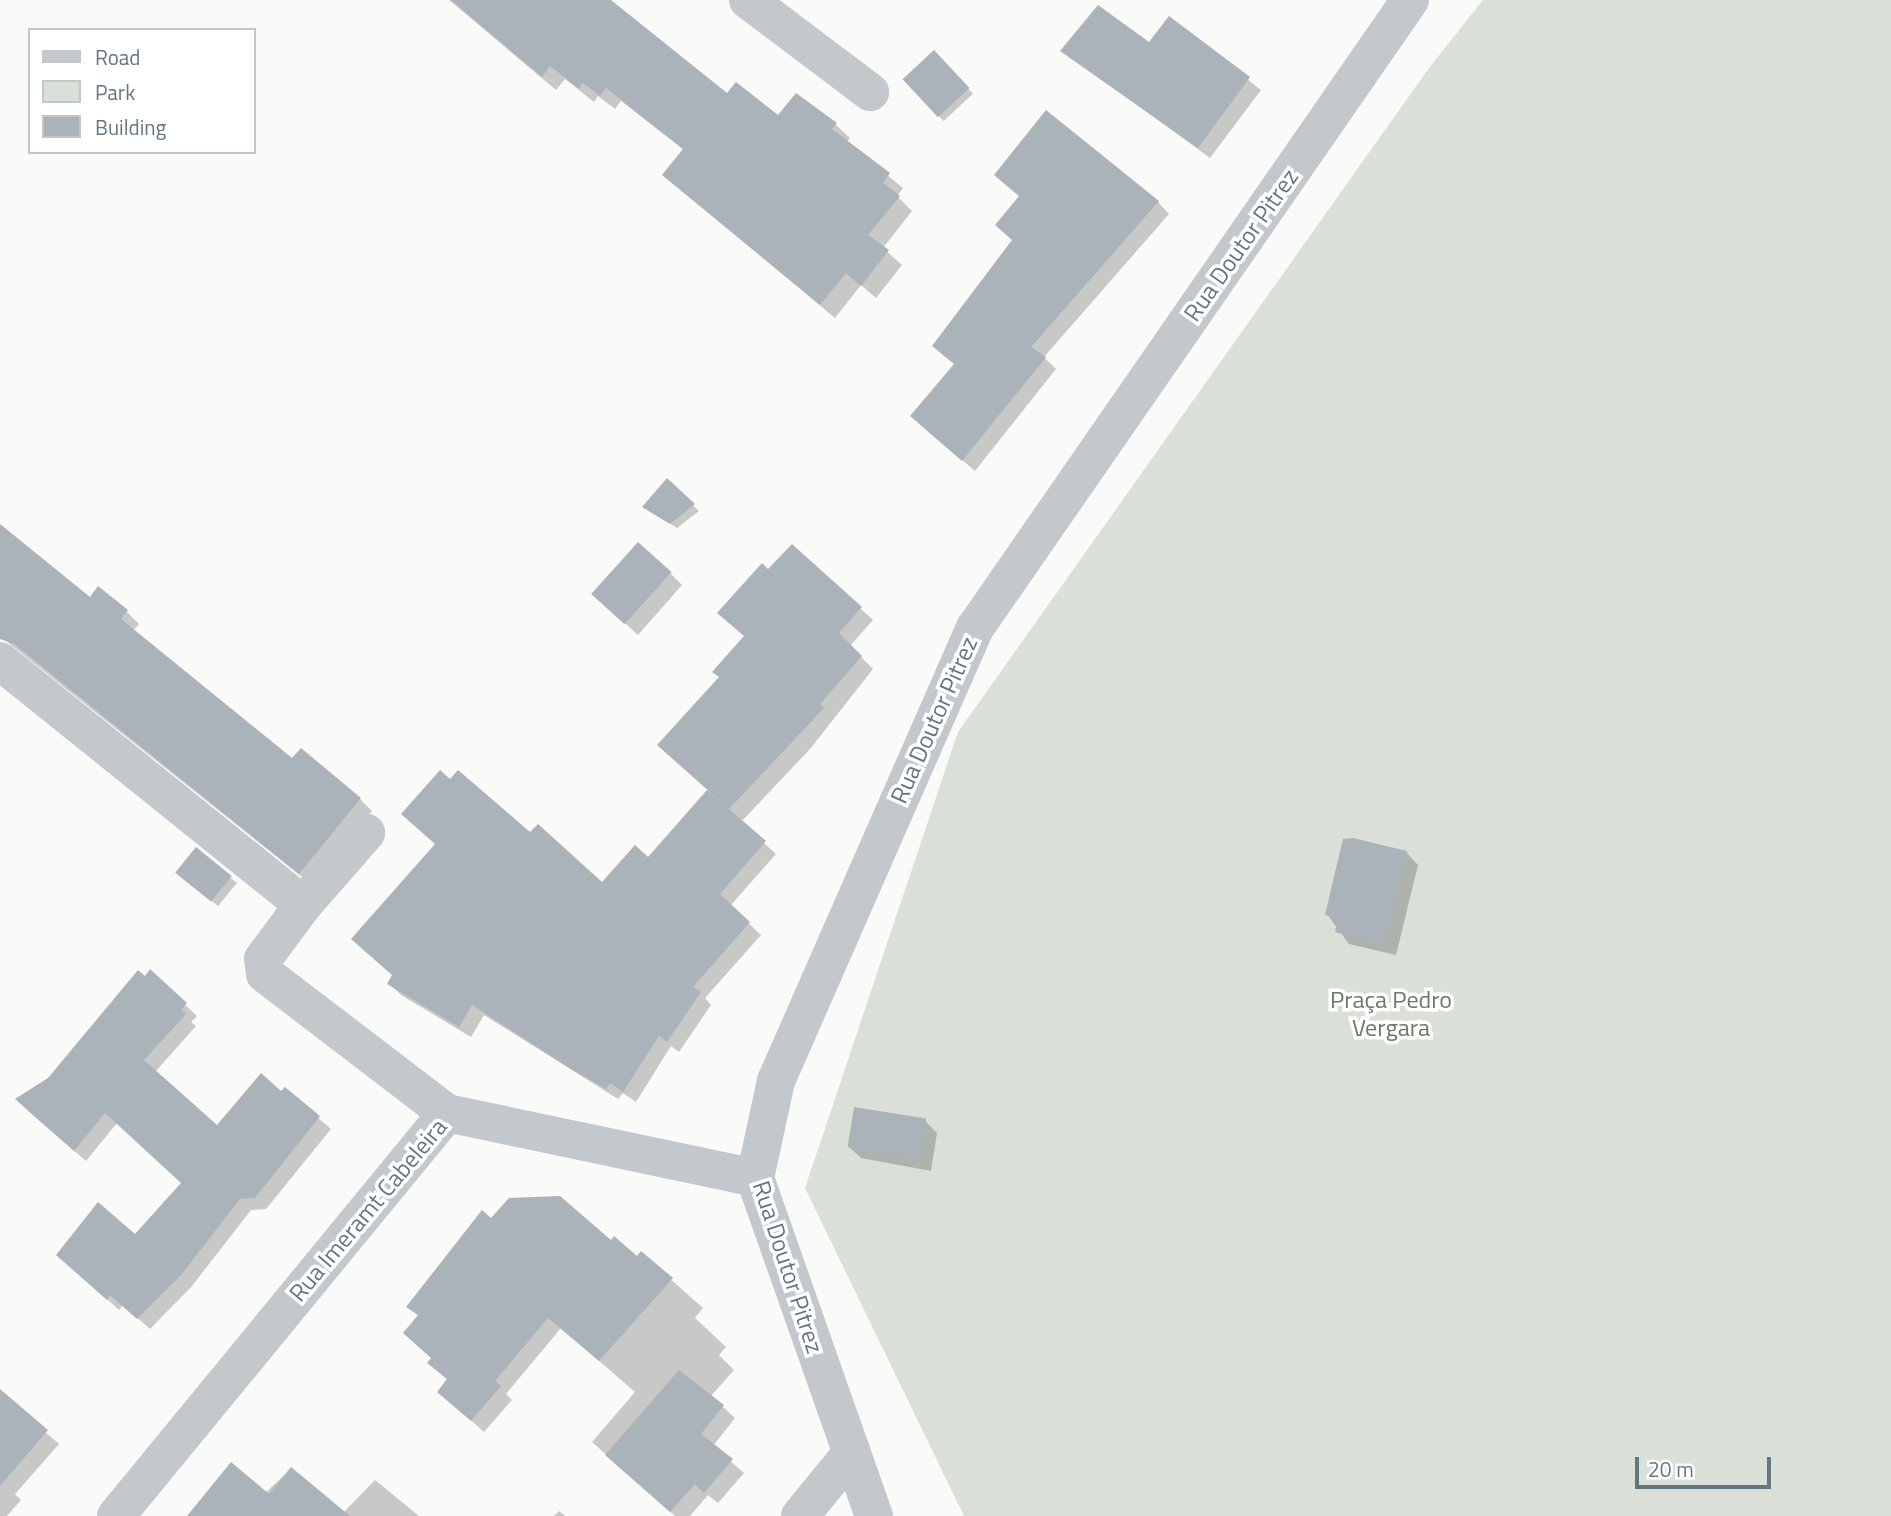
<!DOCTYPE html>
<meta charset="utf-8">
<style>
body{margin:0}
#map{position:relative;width:1891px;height:1516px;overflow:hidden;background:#fafaf8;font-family:"Titillium Web",sans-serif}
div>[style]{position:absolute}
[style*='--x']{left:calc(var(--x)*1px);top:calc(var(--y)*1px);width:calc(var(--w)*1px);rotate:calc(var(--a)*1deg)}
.green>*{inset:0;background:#dadfd7}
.shadow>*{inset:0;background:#0003;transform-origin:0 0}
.building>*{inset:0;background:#aab3b9;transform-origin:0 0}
.street>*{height:38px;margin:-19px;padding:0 19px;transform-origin:19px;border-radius:19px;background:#c3c8cc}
span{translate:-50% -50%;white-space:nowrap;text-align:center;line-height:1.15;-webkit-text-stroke:7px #fff;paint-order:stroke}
.street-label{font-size:24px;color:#657683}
.park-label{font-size:24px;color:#687a64}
.legend{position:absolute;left:28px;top:28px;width:228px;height:126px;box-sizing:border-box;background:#fff;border:2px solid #c1c8cd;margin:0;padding:9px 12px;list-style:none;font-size:21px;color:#657683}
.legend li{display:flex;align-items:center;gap:14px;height:35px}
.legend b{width:35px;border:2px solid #c1c8cd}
.scale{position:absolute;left:1635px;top:1457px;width:136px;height:32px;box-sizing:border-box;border:4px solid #657683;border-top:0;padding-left:9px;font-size:21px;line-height:24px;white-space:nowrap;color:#657683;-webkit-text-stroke:5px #fff;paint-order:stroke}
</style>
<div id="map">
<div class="green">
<div style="clip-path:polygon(1483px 0,1891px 0,1891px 1516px,964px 1516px,805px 1188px,958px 732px,1429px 68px)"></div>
</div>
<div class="shadow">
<div style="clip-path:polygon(449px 0,608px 0,727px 96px,779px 118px,836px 125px,850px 138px,847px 142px,903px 188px,897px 196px,912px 211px,883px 248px,902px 265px,876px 298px,861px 285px,835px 318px,664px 175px,684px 150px,621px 101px,615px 109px,598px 96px,594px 102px,565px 79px,556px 90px)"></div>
<div style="clip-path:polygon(1169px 18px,1261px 90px,1210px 158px,1063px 51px,1150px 45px)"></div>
<div style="left:934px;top:52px;width:57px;height:40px;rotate:47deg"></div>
<div style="clip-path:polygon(1158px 202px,1169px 214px,1044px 357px,1056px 369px,975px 471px,912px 416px)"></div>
<div style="clip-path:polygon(667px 481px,699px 511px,677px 528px,644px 507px)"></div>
<div style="clip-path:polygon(0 527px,91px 599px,127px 612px,139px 624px,133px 631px,293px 761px,360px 799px,372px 811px,312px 885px,0 636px)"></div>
<div style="clip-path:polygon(792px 546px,873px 620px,850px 646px,873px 669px,810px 749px,741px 822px,776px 854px,730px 906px,761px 935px,705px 998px,711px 1005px,679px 1052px,671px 1046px,636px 1102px,623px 1093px,618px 1099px,484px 1015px,471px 1037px,401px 995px,389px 983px,531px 835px,602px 884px,648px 859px,709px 790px,721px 678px,746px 637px,769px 572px)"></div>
<div style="clip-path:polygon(670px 573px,682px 585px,638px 635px,606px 606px)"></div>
<div style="clip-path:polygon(196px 849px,237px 883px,218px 906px,183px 879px)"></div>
<div style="clip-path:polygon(1406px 852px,1418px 865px,1396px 955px,1349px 944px,1327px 914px)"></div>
<div style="clip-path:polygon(150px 972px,197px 1016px,191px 1022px,196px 1026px,155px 1072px,217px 1127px,285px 1089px,331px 1129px,266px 1209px,251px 1210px,192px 1286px,150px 1329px,123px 1305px,119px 1310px,70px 1266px,135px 1237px,183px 1183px,117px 1123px,86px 1161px,28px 1111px,49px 1079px)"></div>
<div style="clip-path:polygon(925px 1121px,937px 1133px,931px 1171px,861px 1158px,848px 1146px)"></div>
<div style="clip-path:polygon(492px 1220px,611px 1242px,638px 1259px,641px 1253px,703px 1308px,695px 1318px,726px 1347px,719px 1355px,734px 1370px,711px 1396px,735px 1418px,713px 1446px,744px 1473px,718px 1503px,708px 1495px,690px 1516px,675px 1516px,592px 1442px,635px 1392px,561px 1328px,506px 1394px,512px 1400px,484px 1432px,439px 1392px,448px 1380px,429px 1363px,433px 1359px,419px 1317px,409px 1306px)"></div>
<div style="clip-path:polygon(0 1392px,59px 1444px,15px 1494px,21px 1500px,7px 1516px,0 1516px)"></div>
<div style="clip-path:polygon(291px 1469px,343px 1513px,375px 1480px,419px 1516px,211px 1516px,265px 1493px)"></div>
<div style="clip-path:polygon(559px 1511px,565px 1516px,554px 1516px)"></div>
</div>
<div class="building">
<div style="clip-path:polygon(451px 0,611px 0,727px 93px,736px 82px,778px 115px,796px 93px,837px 123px,832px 129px,890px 173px,883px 183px,900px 196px,868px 235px,889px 250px,861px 286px,846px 273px,820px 305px,662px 175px,683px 149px,606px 88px,600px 96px,583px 83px,579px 89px,550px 66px,542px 77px)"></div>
<div style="clip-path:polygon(1098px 5px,1149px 42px,1169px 16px,1250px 77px,1198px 148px,1060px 51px)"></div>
<div style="left:934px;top:50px;width:52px;height:43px;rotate:47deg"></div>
<div style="clip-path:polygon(1046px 110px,1159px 201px,1031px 347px,1046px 357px,962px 461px,910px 416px,954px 364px,932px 346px,1012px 240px,995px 225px,1019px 196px,994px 175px)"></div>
<div style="clip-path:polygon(667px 478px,695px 504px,670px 524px,642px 507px)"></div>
<div style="clip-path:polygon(0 524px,90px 597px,98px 586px,128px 610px,121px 619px,292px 758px,301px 748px,361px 798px,299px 874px,14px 644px,0 639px)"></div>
<div style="left:638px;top:542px;width:45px;height:70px;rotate:42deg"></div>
<div style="clip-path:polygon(792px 544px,862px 607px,839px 633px,862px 656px,820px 704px,824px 708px,729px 809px,657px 745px,719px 677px,712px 672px,744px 636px,717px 613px,762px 563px,768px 569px)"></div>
<div style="clip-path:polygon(440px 770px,450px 779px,458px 770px,530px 832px,538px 824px,602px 882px,635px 845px,648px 857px,707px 790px,766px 841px,720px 894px,750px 922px,693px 987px,701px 992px,667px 1042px,659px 1036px,623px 1092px,610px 1083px,606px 1089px,571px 1069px,472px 1005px,459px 1027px,387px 984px,392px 975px,351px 939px,435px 844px,401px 814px)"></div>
<div style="clip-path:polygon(1353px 838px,1407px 851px,1384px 944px,1335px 932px,1338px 919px,1325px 915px,1343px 839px)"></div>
<div style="left:196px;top:847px;width:46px;height:33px;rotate:39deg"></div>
<div style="clip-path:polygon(150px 969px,187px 1003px,181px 1010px,186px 1014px,144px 1060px,217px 1125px,261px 1073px,281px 1091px,285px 1087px,320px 1116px,255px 1198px,240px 1199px,181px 1275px,137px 1319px,110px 1295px,107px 1300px,56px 1255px,98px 1202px,135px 1234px,181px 1183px,105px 1113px,74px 1151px,15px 1099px,48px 1078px,138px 970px,145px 976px)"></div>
<div style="left:854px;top:1107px;width:73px;height:41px;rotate:9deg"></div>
<div style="clip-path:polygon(560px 1196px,611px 1240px,614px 1236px,637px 1256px,641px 1251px,673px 1278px,599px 1361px,548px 1318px,495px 1381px,501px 1386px,471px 1421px,437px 1392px,447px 1379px,427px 1363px,431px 1358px,403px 1333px,418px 1315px,406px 1307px,482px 1210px,491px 1218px,509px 1198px)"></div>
<div style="clip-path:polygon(679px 1370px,724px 1405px,701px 1434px,733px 1459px,704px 1493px,695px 1484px,670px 1512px,605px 1455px)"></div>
<div style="clip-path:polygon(0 1389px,48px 1430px,0 1486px)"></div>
<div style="clip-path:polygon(231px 1462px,269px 1494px,291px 1467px,350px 1516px,187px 1516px)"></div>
</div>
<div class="street">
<div style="--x:748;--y:0;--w:153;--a:37"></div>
<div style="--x:0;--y:661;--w:389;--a:38.8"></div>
<div style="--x:303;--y:905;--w:67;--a:126.5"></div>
<div style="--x:263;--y:959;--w:15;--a:82"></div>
<div style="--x:265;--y:974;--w:229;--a:37.4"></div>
<div style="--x:303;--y:905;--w:96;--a:-48.8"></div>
<div style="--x:116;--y:1516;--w:522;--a:-50.6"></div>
<div style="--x:447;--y:1113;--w:315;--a:11.9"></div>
<div style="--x:800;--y:1516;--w:79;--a:-50.7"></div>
<div style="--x:874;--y:1516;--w:358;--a:-109.4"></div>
<div style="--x:755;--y:1178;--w:99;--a:-77.8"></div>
<div style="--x:776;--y:1081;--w:495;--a:-66.3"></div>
<div style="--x:975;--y:628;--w:764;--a:-55.29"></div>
</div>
<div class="street-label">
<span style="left:1241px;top:245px;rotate:-55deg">Rua Doutor Pitrez</span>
<span style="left:934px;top:720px;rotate:-66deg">Rua Doutor Pitrez</span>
<span style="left:368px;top:1210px;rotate:-50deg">Rua Imeramt Cabeleira</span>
<span style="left:788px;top:1267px;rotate:72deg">Rua Doutor Pitrez</span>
</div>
<div class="park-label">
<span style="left:1391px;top:1014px">Praça Pedro<br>Vergara</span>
</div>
<ul class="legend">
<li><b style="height:9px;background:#c3c8cc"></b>Road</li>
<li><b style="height:19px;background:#dadfd7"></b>Park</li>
<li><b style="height:19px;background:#aab3b9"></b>Building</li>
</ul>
<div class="scale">20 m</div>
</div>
